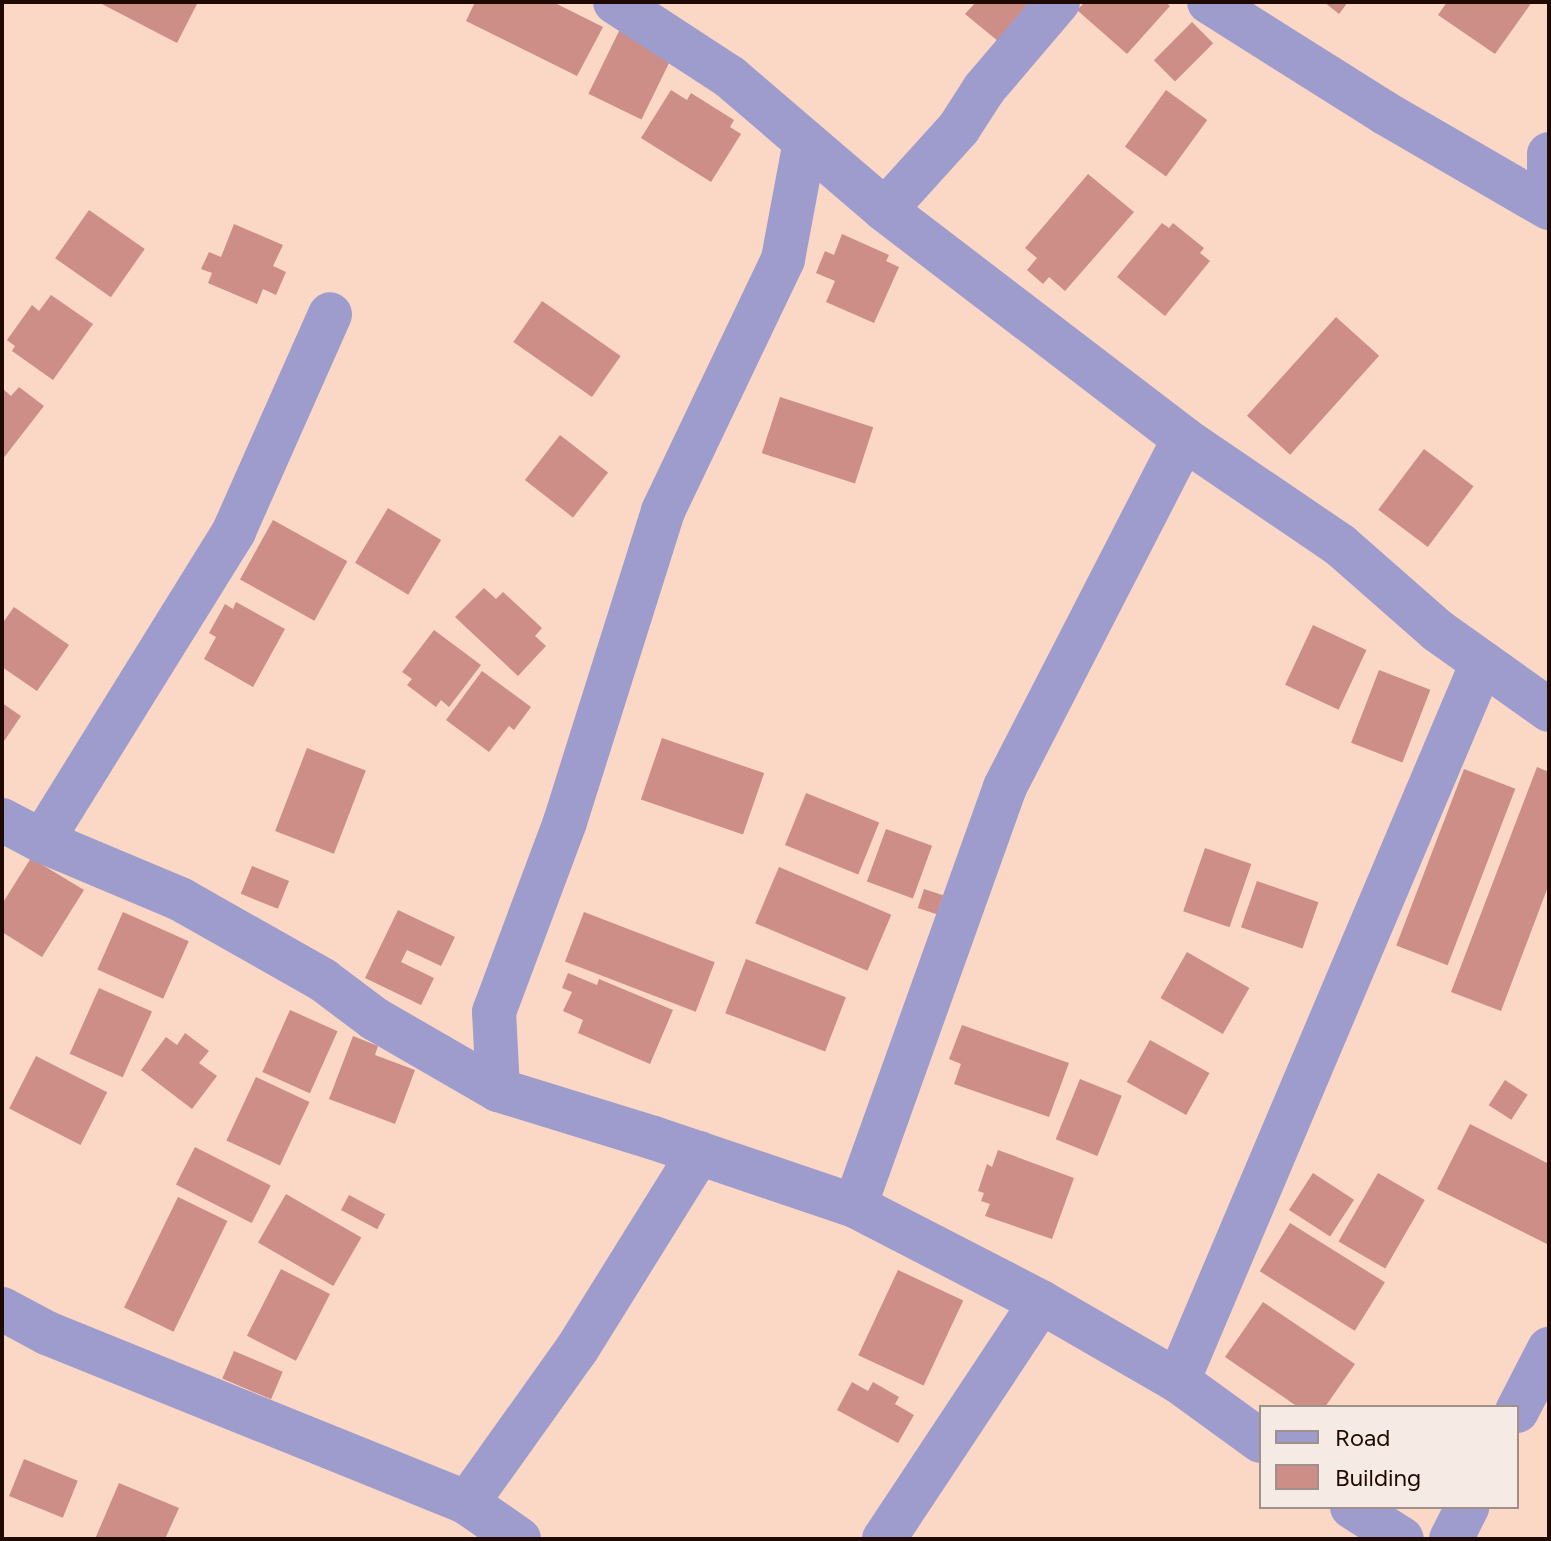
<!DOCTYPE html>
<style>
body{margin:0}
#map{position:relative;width:1551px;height:1541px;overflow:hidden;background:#fbd7c6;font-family:Figtree,sans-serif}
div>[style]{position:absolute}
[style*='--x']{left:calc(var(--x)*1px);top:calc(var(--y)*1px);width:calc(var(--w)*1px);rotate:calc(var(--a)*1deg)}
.building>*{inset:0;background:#cc8e86;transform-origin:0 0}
.minor>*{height:44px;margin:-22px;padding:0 22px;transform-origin:22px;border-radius:22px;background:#9e9ccc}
span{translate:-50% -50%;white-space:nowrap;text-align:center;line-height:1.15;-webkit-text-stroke:6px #f6eae4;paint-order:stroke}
.frame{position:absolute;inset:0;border:4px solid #1e0a03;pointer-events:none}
.legend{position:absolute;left:1259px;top:1405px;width:260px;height:104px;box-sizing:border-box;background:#f6eae4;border:2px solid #a0908a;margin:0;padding:10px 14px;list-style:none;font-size:24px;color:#1e0a03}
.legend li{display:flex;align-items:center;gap:16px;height:40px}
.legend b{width:40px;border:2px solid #a0908a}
</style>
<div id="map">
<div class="building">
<div style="clip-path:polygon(98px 2px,198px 2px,177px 43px)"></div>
<div style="clip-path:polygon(475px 2px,553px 2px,603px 27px,577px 76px,466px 21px)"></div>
<div style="clip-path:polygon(976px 2px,1040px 2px,1004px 46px,965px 14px)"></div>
<div style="clip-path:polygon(1085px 2px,1165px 2px,1170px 6px,1127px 54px,1077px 10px)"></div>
<div style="clip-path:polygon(1324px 2px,1348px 2px,1339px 14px)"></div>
<div style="clip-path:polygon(1447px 2px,1532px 2px,1495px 54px,1438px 15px)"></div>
<div style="left:1192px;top:22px;width:30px;height:54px;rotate:45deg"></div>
<div style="left:620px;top:29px;width:59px;height:72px;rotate:26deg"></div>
<div style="clip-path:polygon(671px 90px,687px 100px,691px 93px,734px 120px,730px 127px,741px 134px,711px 182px,641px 138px)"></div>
<div style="left:1166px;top:90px;width:51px;height:70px;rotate:36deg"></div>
<div style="clip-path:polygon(1088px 174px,1134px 212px,1065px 291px,1049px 277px,1043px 284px,1027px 270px,1037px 258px,1025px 248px)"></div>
<div style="left:89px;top:210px;width:68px;height:59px;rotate:35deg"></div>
<div style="clip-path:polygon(1162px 223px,1169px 228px,1173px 223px,1204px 248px,1200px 253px,1210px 261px,1165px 316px,1117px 277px)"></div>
<div style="clip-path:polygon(234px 224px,283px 245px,273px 266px,286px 272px,276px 295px,263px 289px,257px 304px,208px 283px,212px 273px,201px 269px,209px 252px,221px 257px)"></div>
<div style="clip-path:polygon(842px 234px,889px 255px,886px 261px,899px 267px,874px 323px,826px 302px,835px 281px,816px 273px,825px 251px,834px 255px)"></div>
<div style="clip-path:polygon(51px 295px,93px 324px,53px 380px,12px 351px,15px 346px,7px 340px,32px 305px,39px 311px)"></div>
<div style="left:542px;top:301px;width:96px;height:50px;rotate:35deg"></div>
<div style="left:1336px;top:317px;width:58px;height:133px;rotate:42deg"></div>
<div style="clip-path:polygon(19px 387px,44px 406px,2px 460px,2px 388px,11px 396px)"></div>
<div style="left:780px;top:397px;width:98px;height:59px;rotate:18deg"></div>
<div style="left:560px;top:435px;width:61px;height:57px;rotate:38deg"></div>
<div style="left:1424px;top:449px;width:62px;height:76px;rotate:37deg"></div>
<div style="left:388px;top:508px;width:62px;height:64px;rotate:31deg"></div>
<div style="left:273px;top:520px;width:85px;height:68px;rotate:29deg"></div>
<div style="clip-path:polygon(484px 588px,496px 599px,503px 592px,542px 628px,535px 636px,546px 646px,518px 676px,455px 617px)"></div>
<div style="clip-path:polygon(236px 602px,285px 629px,253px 687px,204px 659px,216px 637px,209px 633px,225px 604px,233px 609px)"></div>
<div style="clip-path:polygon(14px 607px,69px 645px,37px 691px,2px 667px,2px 624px)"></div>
<div style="left:1313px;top:625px;width:59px;height:66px;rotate:25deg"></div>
<div style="clip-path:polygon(434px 630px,481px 665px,449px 707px,441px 700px,436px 707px,407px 685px,412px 679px,402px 672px)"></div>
<div style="left:1379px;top:670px;width:55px;height:78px;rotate:21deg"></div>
<div style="clip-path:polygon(482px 671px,531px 707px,514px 730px,509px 726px,489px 752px,446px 720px)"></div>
<div style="clip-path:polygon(2px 703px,21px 716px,2px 744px)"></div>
<div style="left:662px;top:738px;width:108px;height:65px;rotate:19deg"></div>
<div style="left:307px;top:748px;width:63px;height:89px;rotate:21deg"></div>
<div style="clip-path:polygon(1537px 767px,1549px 772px,1549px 884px,1501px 1011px,1451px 992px)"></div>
<div style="left:1464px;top:769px;width:55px;height:189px;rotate:21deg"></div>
<div style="left:806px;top:793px;width:79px;height:56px;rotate:22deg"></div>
<div style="left:886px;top:829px;width:49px;height:56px;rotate:20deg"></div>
<div style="left:1205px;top:848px;width:49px;height:67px;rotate:19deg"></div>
<div style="clip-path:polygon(31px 858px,84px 890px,42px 957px,2px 932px,2px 904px)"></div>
<div style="left:252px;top:866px;width:40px;height:30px;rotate:22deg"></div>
<div style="left:779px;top:867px;width:122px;height:61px;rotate:23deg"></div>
<div style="left:1257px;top:881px;width:65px;height:49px;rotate:19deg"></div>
<div style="left:924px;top:889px;width:20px;height:20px;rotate:18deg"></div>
<div style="clip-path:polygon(398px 910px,455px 937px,441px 966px,407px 950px,401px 962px,434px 978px,421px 1005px,365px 978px)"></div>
<div style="left:123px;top:912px;width:72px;height:63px;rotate:24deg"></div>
<div style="left:584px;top:912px;width:140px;height:53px;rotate:21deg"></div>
<div style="left:1187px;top:952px;width:72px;height:53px;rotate:30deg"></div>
<div style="left:746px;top:959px;width:107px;height:58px;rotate:21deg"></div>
<div style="clip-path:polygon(568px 973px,597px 985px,599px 979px,673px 1010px,650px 1064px,578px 1033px,583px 1020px,563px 1011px,572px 992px,562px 988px)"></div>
<div style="left:99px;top:988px;width:58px;height:72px;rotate:24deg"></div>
<div style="left:290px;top:1010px;width:52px;height:68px;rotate:24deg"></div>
<div style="clip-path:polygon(962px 1025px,1069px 1063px,1049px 1117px,954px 1084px,961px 1064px,949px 1059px)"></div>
<div style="clip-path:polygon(185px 1033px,209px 1051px,199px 1063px,217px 1076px,192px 1109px,141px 1070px,166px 1037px,177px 1045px)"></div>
<div style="clip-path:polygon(353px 1036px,378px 1046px,375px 1055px,415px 1070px,395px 1124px,329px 1099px)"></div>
<div style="left:1150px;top:1040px;width:68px;height:48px;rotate:29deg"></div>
<div style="left:36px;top:1056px;width:80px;height:59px;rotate:27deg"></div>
<div style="left:256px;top:1077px;width:59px;height:70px;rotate:25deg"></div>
<div style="left:1080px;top:1079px;width:45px;height:65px;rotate:22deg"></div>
<div style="left:1505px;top:1080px;width:27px;height:30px;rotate:33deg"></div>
<div style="clip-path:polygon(1470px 1124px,1549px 1164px,1549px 1245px,1437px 1189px)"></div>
<div style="left:195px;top:1147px;width:85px;height:42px;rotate:27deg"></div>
<div style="clip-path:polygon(998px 1150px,1074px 1178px,1052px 1239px,985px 1216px,990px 1204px,981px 1201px,984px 1193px,978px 1191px,987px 1164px,992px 1167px)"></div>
<div style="left:1313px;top:1173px;width:49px;height:44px;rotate:33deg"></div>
<div style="left:1378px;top:1173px;width:54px;height:79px;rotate:30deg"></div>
<div style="left:286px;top:1194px;width:87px;height:56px;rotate:30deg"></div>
<div style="left:349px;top:1195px;width:41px;height:17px;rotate:28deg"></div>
<div style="left:178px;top:1197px;width:55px;height:123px;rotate:26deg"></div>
<div style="left:1290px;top:1223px;width:112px;height:57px;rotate:32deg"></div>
<div style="left:281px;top:1269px;width:55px;height:75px;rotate:27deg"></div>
<div style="left:898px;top:1270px;width:72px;height:94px;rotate:25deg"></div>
<div style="clip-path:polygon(1263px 1302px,1355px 1364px,1325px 1407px,1298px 1407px,1225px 1357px)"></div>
<div style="left:234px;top:1351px;width:53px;height:30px;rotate:23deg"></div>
<div style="clip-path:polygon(852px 1382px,868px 1391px,873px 1382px,899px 1397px,895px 1404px,914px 1415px,898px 1443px,837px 1410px)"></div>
<div style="left:24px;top:1459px;width:58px;height:40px;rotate:22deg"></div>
<div style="clip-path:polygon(119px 1483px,179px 1508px,165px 1539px,95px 1539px)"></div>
</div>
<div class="minor">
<div style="--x:615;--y:2;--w:137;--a:33.1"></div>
<div style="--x:730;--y:77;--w:204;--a:40.6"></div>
<div style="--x:1058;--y:2;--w:114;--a:130.4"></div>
<div style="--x:984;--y:89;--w:46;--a:122.7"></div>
<div style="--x:959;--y:128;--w:110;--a:132.1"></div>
<div style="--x:885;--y:210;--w:377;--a:37.4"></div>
<div style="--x:1184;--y:439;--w:189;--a:34.2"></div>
<div style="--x:1340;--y:545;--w:130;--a:41.3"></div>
<div style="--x:1438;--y:631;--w:136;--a:35.4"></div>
<div style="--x:1209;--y:2;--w:208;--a:32.2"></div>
<div style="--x:1385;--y:113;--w:190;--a:30.1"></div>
<div style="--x:1549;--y:154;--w:47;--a:90"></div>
<div style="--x:2;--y:820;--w:45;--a:27.7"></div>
<div style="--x:42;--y:841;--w:150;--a:22.8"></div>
<div style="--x:180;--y:899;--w:164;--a:29.5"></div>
<div style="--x:323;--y:980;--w:65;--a:36.9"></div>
<div style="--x:375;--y:1019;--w:142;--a:30"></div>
<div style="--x:498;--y:1090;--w:163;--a:17.1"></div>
<div style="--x:654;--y:1138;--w:212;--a:18.7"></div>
<div style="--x:855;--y:1206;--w:209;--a:27.3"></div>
<div style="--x:1041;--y:1302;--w:158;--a:30"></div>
<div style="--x:1178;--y:1381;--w:102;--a:35.9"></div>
<div style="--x:42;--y:841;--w:365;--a:-58.2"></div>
<div style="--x:234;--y:531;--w:237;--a:-66.1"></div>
<div style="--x:498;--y:1090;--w:78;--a:-92.9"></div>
<div style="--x:494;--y:1012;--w:203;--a:-69.5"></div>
<div style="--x:565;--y:822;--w:326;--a:-72.5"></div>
<div style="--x:663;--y:511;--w:279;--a:-64.5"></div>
<div style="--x:783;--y:259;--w:119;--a:-79.4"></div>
<div style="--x:855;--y:1206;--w:445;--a:-70.3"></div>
<div style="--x:1005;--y:787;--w:391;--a:-62.8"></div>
<div style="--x:2;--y:1309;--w:51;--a:28.1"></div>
<div style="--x:47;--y:1333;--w:453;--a:22"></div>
<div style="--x:1178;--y:1381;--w:780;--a:-67.05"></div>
<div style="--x:1517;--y:1411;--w:70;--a:-62.7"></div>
<div style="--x:1352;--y:1507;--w:59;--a:32.6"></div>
<div style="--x:519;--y:1539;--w:63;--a:-145.3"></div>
<div style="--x:467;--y:1503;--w:189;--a:-54.5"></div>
<div style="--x:577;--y:1349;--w:231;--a:-58.1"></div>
<div style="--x:884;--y:1539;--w:284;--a:-56.5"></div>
<div style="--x:1451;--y:1539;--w:36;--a:-63"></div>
</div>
<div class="frame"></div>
<ul class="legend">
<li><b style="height:10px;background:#9e9ccc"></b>Road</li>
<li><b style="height:22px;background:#cc8e86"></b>Building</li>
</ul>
</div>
